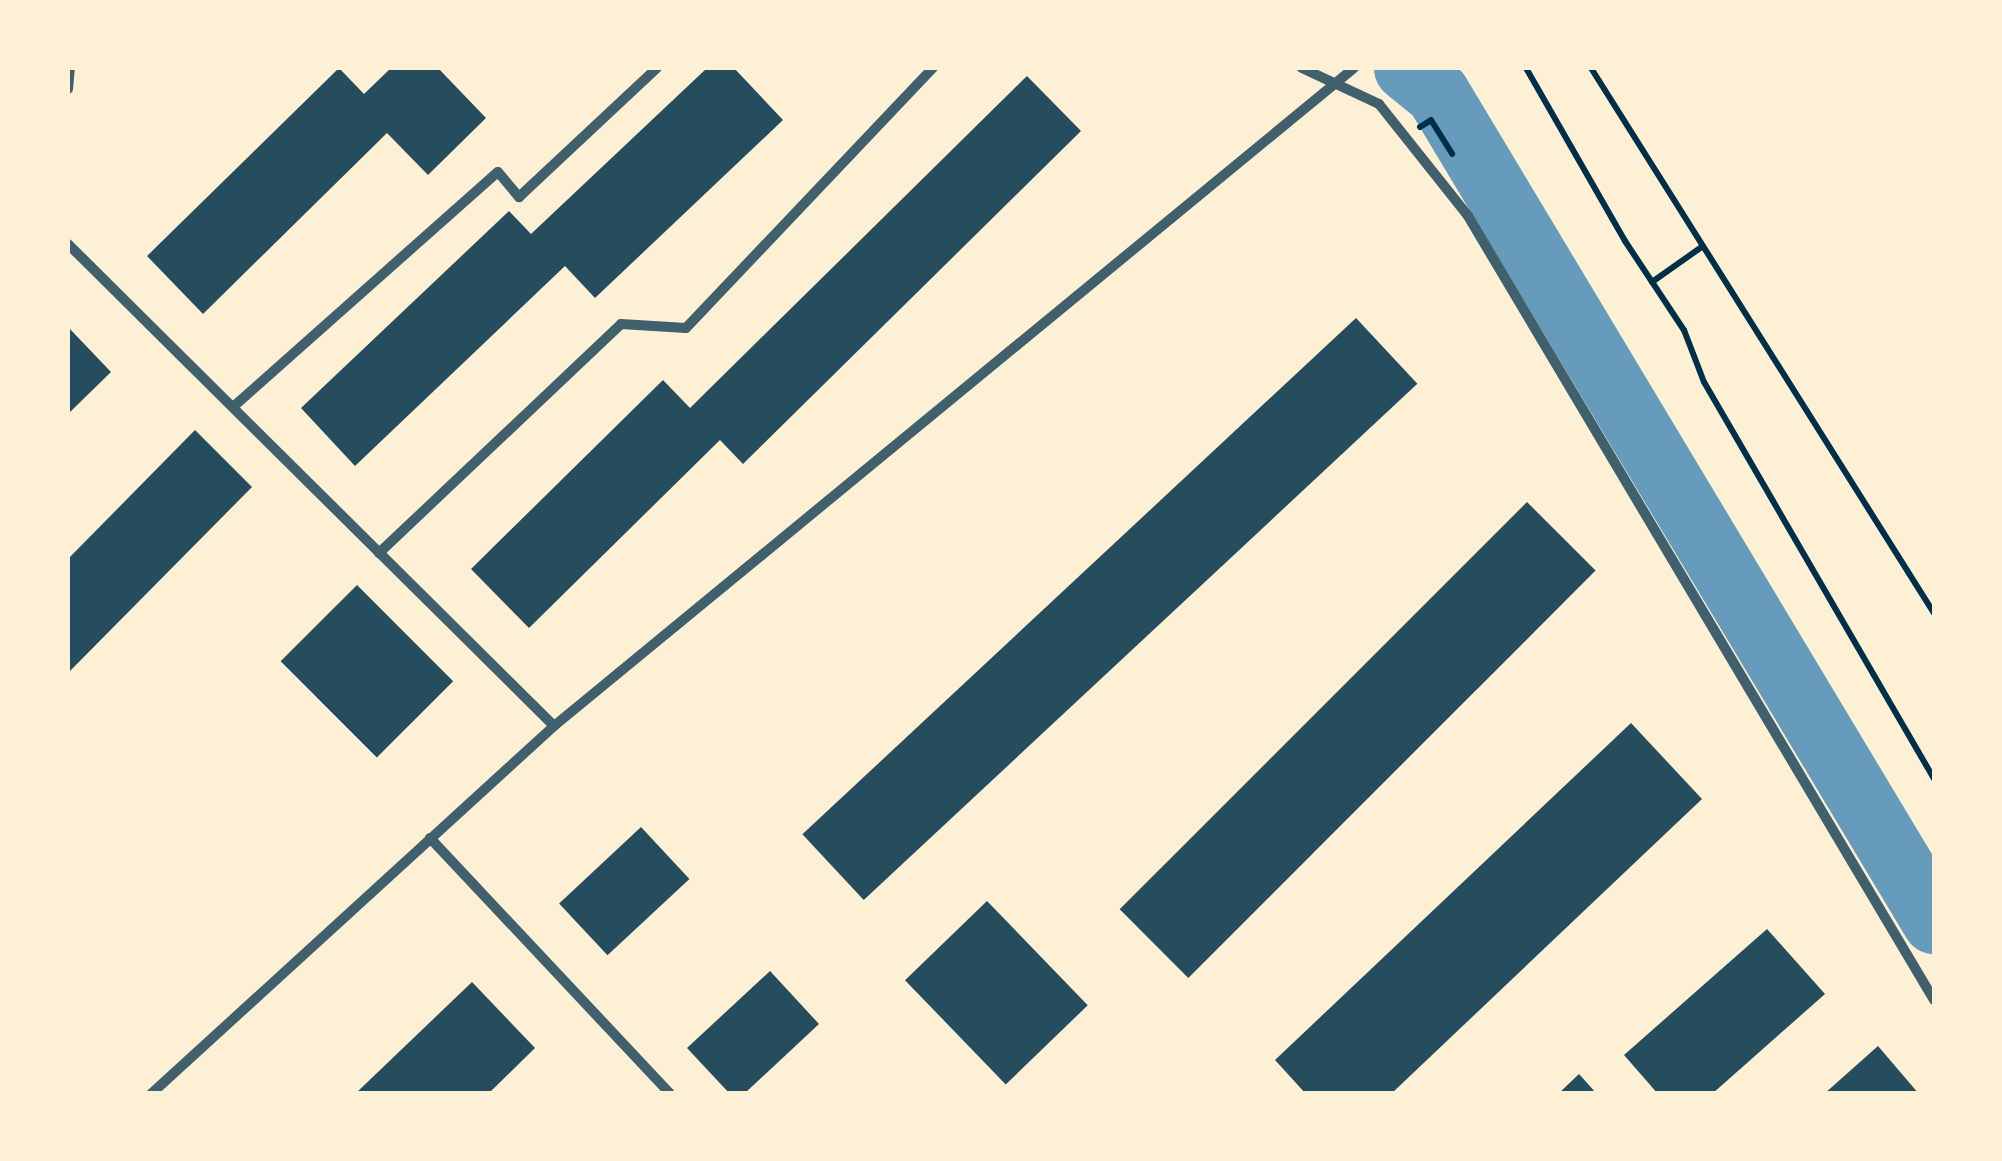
<!DOCTYPE html>
<style>
body{margin:0}
#map{position:relative;width:2002px;height:1161px;overflow:hidden;background:#fdf0d5;font-family:Signika,sans-serif}
div>[style]{position:absolute}
[style*='--x']{left:calc(var(--x)*1px);top:calc(var(--y)*1px);width:calc(var(--w)*1px);rotate:calc(var(--a)*1deg)}
.river>*{height:65px;margin:-32.5px;padding:0 32.5px;transform-origin:32.5px;border-radius:32.5px;background:#669bbc}
.building>*{inset:0;background:#264d5e;transform-origin:0 0}
.path>*{height:6px;margin:-3px;padding:0 3px;transform-origin:3px;border-radius:3px;background:#003049}
.minor>*{height:10px;margin:-5px;padding:0 5px;transform-origin:5px;border-radius:5px;background:#3f606c}
span{translate:-50% -50%;white-space:nowrap;text-align:center;line-height:1.15;-webkit-text-stroke:9px #fdf0d5;paint-order:stroke}
.frame{position:absolute;inset:0;border:70px solid #fdf0d5;pointer-events:none}
</style>
<div id="map">
<div class="river">
<div style="--x:1406;--y:68;--w:40;--a:39"></div>
<div style="--x:1437;--y:93;--w:966;--a:59.03"></div>
</div>
<div class="building">
<div style="clip-path:polygon(339px 68px,364px 94px,391px 68px,438px 68px,486px 118px,428px 175px,387px 133px,203px 314px,147px 256px)"></div>
<div style="clip-path:polygon(707px 68px,734px 68px,783px 120px,595px 298px,565px 266px,355px 466px,301px 408px,509px 211px,531px 234px)"></div>
<div style="clip-path:polygon(1027px 76px,1081px 131px,743px 464px,720px 440px,529px 628px,471px 569px,663px 380px,690px 408px)"></div>
<div style="left:1356px;top:318px;width:90px;height:757px;rotate:47deg"></div>
<div style="clip-path:polygon(68px 327px,111px 372px,68px 414px)"></div>
<div style="clip-path:polygon(195px 430px,252px 487px,68px 673px,68px 559px)"></div>
<div style="left:1527px;top:502px;width:97px;height:576px;rotate:45deg"></div>
<div style="left:357px;top:585px;width:136px;height:108px;rotate:45deg"></div>
<div style="clip-path:polygon(1631px 723px,1702px 799px,1391px 1094px,1306px 1094px,1275px 1060px)"></div>
<div style="left:641px;top:827px;width:71px;height:112px;rotate:47deg"></div>
<div style="left:987px;top:901px;width:145px;height:114px;rotate:46deg"></div>
<div style="clip-path:polygon(1767px 929px,1825px 994px,1712px 1094px,1658px 1094px,1624px 1055px)"></div>
<div style="clip-path:polygon(770px 971px,819px 1024px,744px 1094px,730px 1094px,687px 1048px)"></div>
<div style="clip-path:polygon(472px 982px,535px 1048px,488px 1094px,355px 1094px)"></div>
<div style="clip-path:polygon(1878px 1046px,1919px 1094px,1824px 1094px)"></div>
<div style="clip-path:polygon(1579px 1074px,1597px 1094px,1558px 1094px)"></div>
</div>
<div class="path">
<div style="--x:1526;--y:68;--w:199;--a:60.2"></div>
<div style="--x:1625;--y:241;--w:107;--a:56.5"></div>
<div style="--x:1684;--y:330;--w:56;--a:69"></div>
<div style="--x:1704;--y:382;--w:459;--a:59.9"></div>
<div style="--x:1591;--y:68;--w:644;--a:57.82"></div>
<div style="--x:1420;--y:127;--w:13;--a:-32"></div>
<div style="--x:1431;--y:120;--w:40;--a:58"></div>
<div style="--x:1652;--y:282;--w:62;--a:-35.2"></div>
</div>
<div class="minor">
<div style="--x:1302;--y:68;--w:85;--a:25.1"></div>
<div style="--x:1379;--y:104;--w:143;--a:51.5"></div>
<div style="--x:1468;--y:216;--w:912;--a:59.27"></div>
<div style="--x:68;--y:89;--w:21;--a:-85"></div>
<div style="--x:68;--y:244;--w:684;--a:44.76"></div>
<div style="--x:233;--y:407;--w:354;--a:-41.6"></div>
<div style="--x:498;--y:172;--w:33;--a:50"></div>
<div style="--x:519;--y:197;--w:189;--a:-43.1"></div>
<div style="--x:379;--y:553;--w:333;--a:-43.4"></div>
<div style="--x:621;--y:324;--w:65;--a:3.5"></div>
<div style="--x:686;--y:328;--w:359;--a:-46.5"></div>
<div style="--x:430;--y:838;--w:351;--a:46.8"></div>
<div style="--x:151;--y:1094;--w:546;--a:-42.4"></div>
<div style="--x:554;--y:726;--w:1036;--a:-39.44"></div>
</div>
<div class="frame"></div>
</div>
